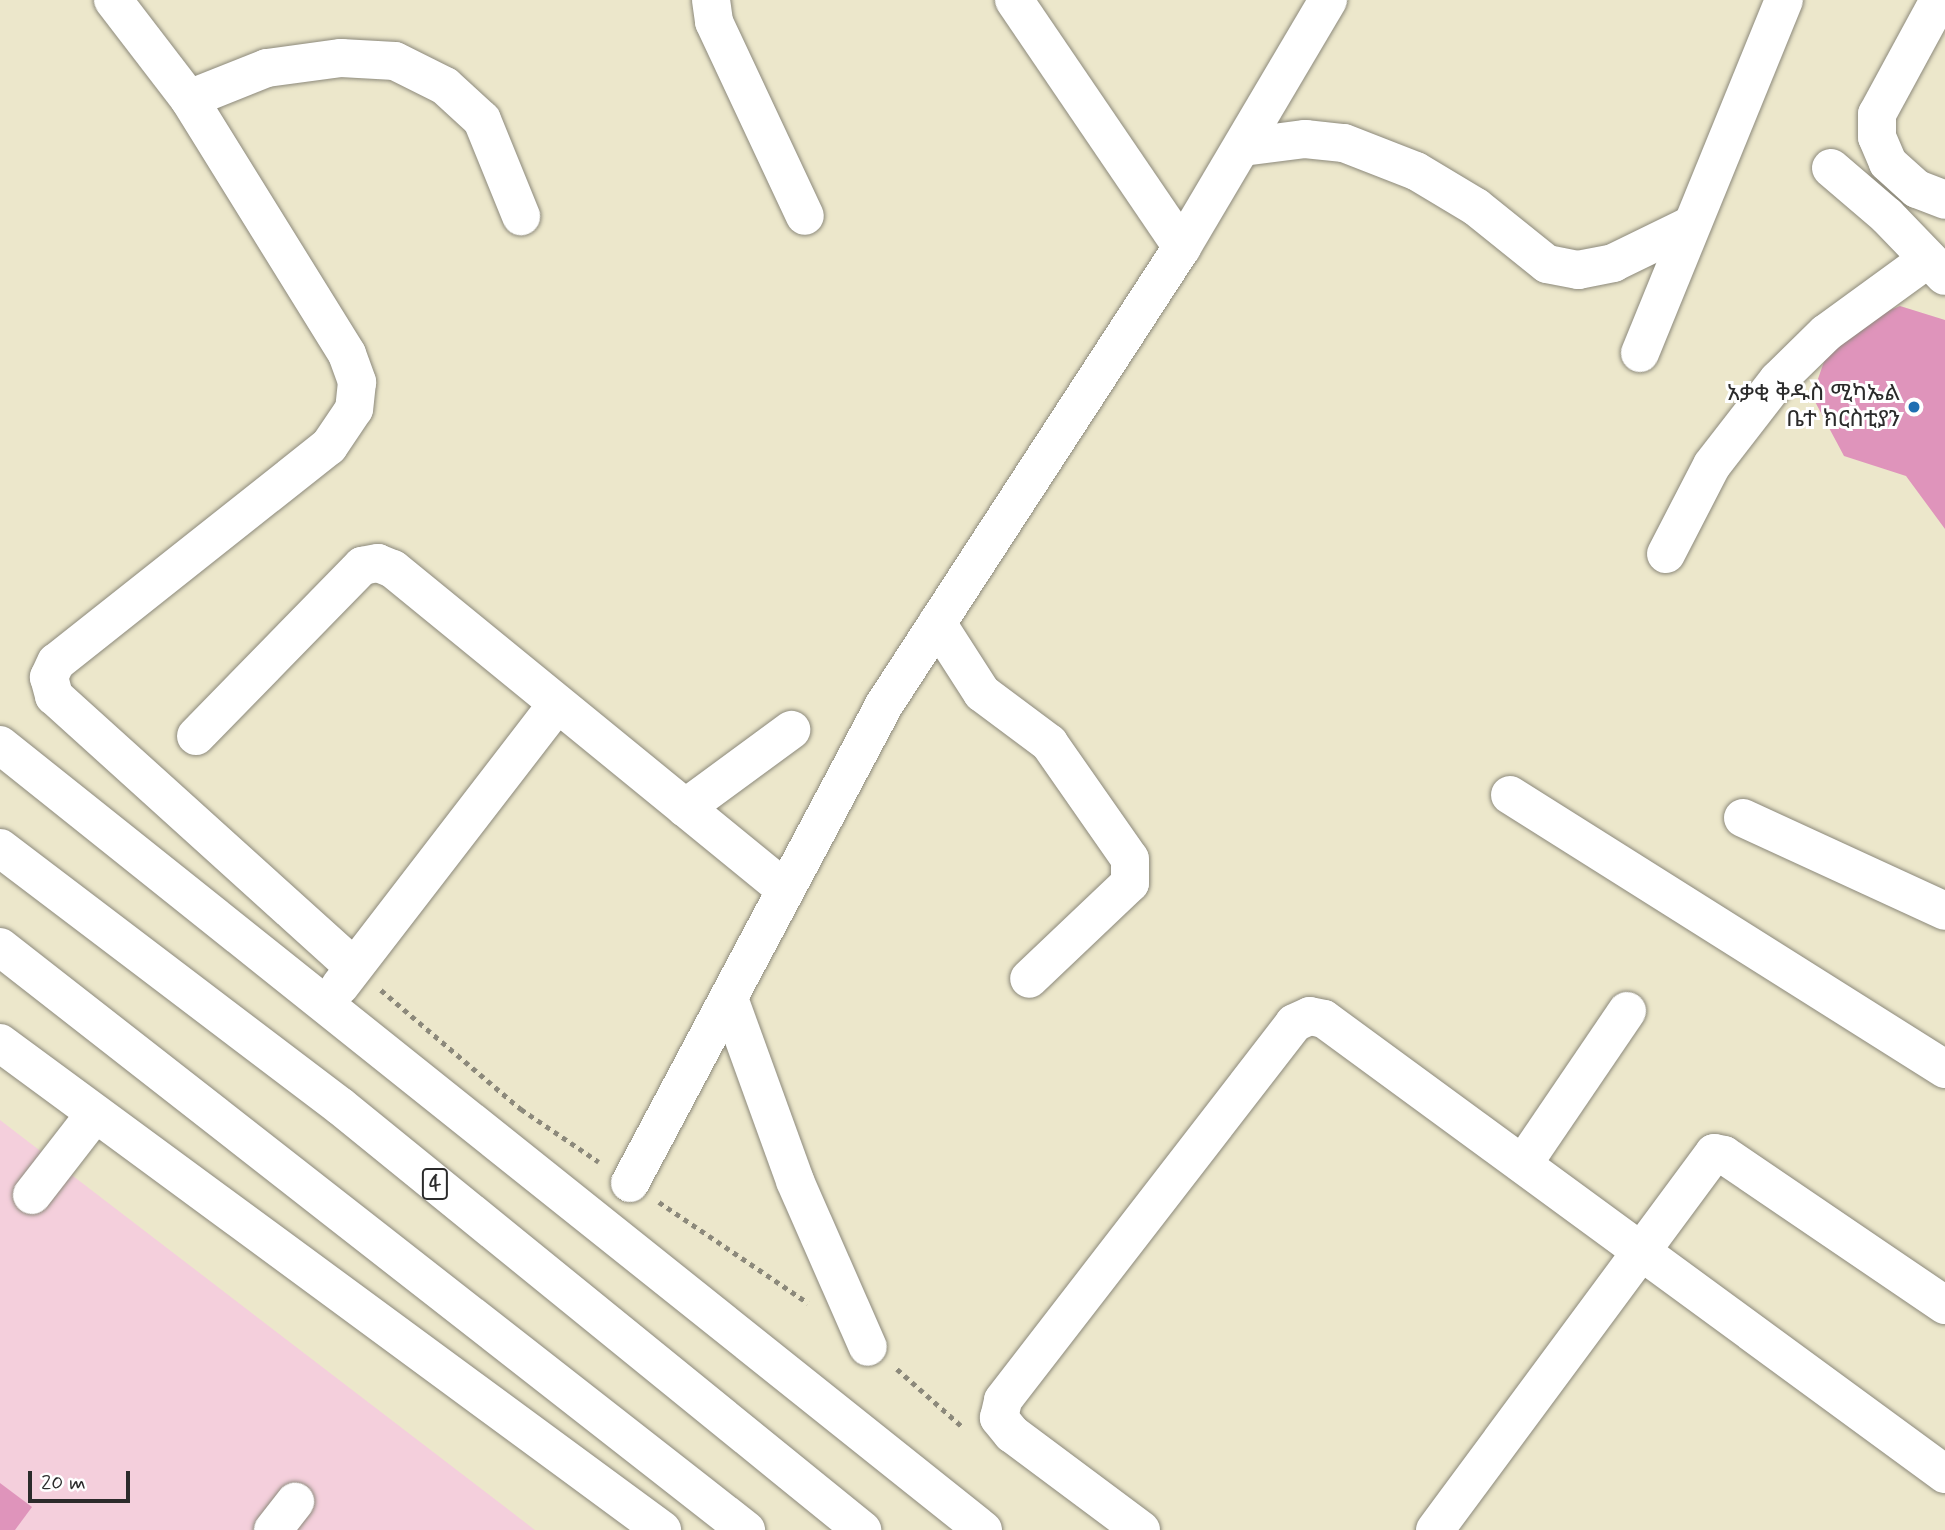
<!DOCTYPE html>
<meta charset="utf-8">
<style>
body{margin:0}
#map{position:relative;width:1945px;height:1530px;overflow:hidden;background:#ece7cb;font-family:Mynerve,"Noto Sans Ethiopic",sans-serif}
div>[style]{position:absolute}
[style*='--x']{left:calc(var(--x)*1px);top:calc(var(--y)*1px);width:calc(var(--w)*1px);rotate:calc(var(--a)*1deg)}
.built>*{inset:0;background:#f4cfdc}
.building>*{inset:0;background:#df94bb}
.path>*{height:4.5px;margin-top:-2.25px;transform-origin:0;background:repeating-linear-gradient(90deg,#8c897b 0 5px,transparent 0 10px)}
.roads{filter:drop-shadow(0 0 2px #8c897b) drop-shadow(0 0 2px #8c897b)}
.minor>*{height:38px;margin:-19px;padding:0 19px;transform-origin:19px;border-radius:19px;background:#fff}
.highway>*{height:38px;margin:-19px;padding:0 19px;transform-origin:19px;border-radius:19px;background:#fff}
.dots>*{width:19px;height:19px;translate:-50% -50%;box-sizing:border-box;border:4px solid #fff;border-radius:50%}
span{translate:-50% -50%;white-space:nowrap;text-align:center;line-height:1.15;-webkit-text-stroke:6px #fff;paint-order:stroke}
.shield-label span{padding:2px 5px;background:#fff;border:2px solid;border-radius:5px;-webkit-text-stroke-width:0}
.shield-label{font-size:21px;color:#2b2b2b;font-weight:700}
.poi-label{font-size:23px;color:#2b2b2b}
.right{translate:-100% -50%;text-align:right}
.scale{position:absolute;left:28px;top:1471px;width:102px;height:32px;box-sizing:border-box;border:4px solid #2b2b2b;border-top:0;padding-left:9px;font-size:21px;line-height:24px;white-space:nowrap;color:#2b2b2b;-webkit-text-stroke:5px #fff;paint-order:stroke}
</style>
<div id="map">
<div class="built">
<div style="clip-path:polygon(0 1120px,535px 1530px,0 1530px)"></div>
</div>
<div class="building">
<div style="clip-path:polygon(1900px 306px,1945px 320px,1945px 529px,1906px 476px,1844px 456px,1812px 396px,1834px 333px)"></div>
<div style="clip-path:polygon(0 1483px,32px 1507px,15px 1530px,0 1530px)"></div>
</div>
<div class="path">
<div style="--x:381;--y:990;--w:184;--a:40.4"></div>
<div style="--x:521;--y:1109;--w:94;--a:34.2"></div>
<div style="--x:659;--y:1202;--w:180;--a:34.1"></div>
<div style="--x:897;--y:1369;--w:89;--a:41.4"></div>
</div>
<div class="roads">
<div class="minor">
<div style="--x:113;--y:0;--w:125;--a:52.5"></div>
<div style="--x:189;--y:99;--w:300;--a:58.2"></div>
<div style="--x:347;--y:354;--w:30;--a:70"></div>
<div style="--x:357;--y:382;--w:27;--a:96"></div>
<div style="--x:354;--y:409;--w:45;--a:124"></div>
<div style="--x:329;--y:446;--w:348;--a:141.6"></div>
<div style="--x:56;--y:662;--w:17;--a:115"></div>
<div style="--x:49;--y:677;--w:20;--a:75"></div>
<div style="--x:54;--y:696;--w:404;--a:42.1"></div>
<div style="--x:711;--y:0;--w:22;--a:82"></div>
<div style="--x:714;--y:22;--w:214;--a:64.9"></div>
<div style="--x:1014;--y:0;--w:299;--a:55.8"></div>
<div style="--x:1939;--y:0;--w:130;--a:118.5"></div>
<div style="--x:1877;--y:114;--w:23;--a:90"></div>
<div style="--x:1877;--y:137;--w:28;--a:67"></div>
<div style="--x:1888;--y:163;--w:39;--a:42"></div>
<div style="--x:1917;--y:189;--w:30;--a:21"></div>
<div style="--x:189;--y:99;--w:84;--a:-21.7"></div>
<div style="--x:267;--y:68;--w:75;--a:-7.7"></div>
<div style="--x:341;--y:58;--w:54;--a:3.2"></div>
<div style="--x:395;--y:61;--w:56;--a:26.6"></div>
<div style="--x:445;--y:86;--w:50;--a:42.6"></div>
<div style="--x:482;--y:120;--w:104;--a:67.9"></div>
<div style="--x:1243;--y:147;--w:63;--a:-7.4"></div>
<div style="--x:1305;--y:139;--w:39;--a:6"></div>
<div style="--x:1344;--y:143;--w:77;--a:21.3"></div>
<div style="--x:1416;--y:171;--w:70;--a:31"></div>
<div style="--x:1476;--y:207;--w:91;--a:38.8"></div>
<div style="--x:1547;--y:264;--w:32;--a:11"></div>
<div style="--x:1578;--y:270;--w:36;--a:-11"></div>
<div style="--x:1613;--y:263;--w:85;--a:-26"></div>
<div style="--x:1831;--y:168;--w:74;--a:40.6"></div>
<div style="--x:1887;--y:216;--w:83;--a:46"></div>
<div style="--x:1640;--y:353;--w:381;--a:-67.8"></div>
<div style="--x:1666;--y:554;--w:100;--a:-62.7"></div>
<div style="--x:1712;--y:465;--w:108;--a:-52.2"></div>
<div style="--x:1778;--y:380;--w:67;--a:-44.4"></div>
<div style="--x:1826;--y:333;--w:126;--a:-36"></div>
<div style="--x:937;--y:623;--w:83;--a:57.3"></div>
<div style="--x:982;--y:693;--w:84;--a:36.7"></div>
<div style="--x:1049;--y:743;--w:141;--a:55.1"></div>
<div style="--x:1130;--y:859;--w:24;--a:90"></div>
<div style="--x:1130;--y:883;--w:139;--a:136.5"></div>
<div style="--x:196;--y:736;--w:238;--a:-45.7"></div>
<div style="--x:362;--y:566;--w:16;--a:-11"></div>
<div style="--x:378;--y:563;--w:16;--a:22"></div>
<div style="--x:393;--y:569;--w:507;--a:39.24"></div>
<div style="--x:1510;--y:795;--w:514;--a:32.21"></div>
<div style="--x:685;--y:808;--w:132;--a:-36.3"></div>
<div style="--x:1743;--y:818;--w:222;--a:24.7"></div>
<div style="--x:340;--y:986;--w:356;--a:-52.4"></div>
<div style="--x:730;--y:1001;--w:191;--a:70.1"></div>
<div style="--x:795;--y:1181;--w:181;--a:66.3"></div>
<div style="--x:1523;--y:1164;--w:185;--a:-55.8"></div>
<div style="--x:630;--y:1183;--w:541;--a:-62.01"></div>
<div style="--x:884;--y:705;--w:546;--a:-56.95"></div>
<div style="--x:1182;--y:247;--w:287;--a:-59.4"></div>
<div style="--x:32;--y:1195;--w:101;--a:-52.2"></div>
<div style="--x:273;--y:1530;--w:36;--a:-52"></div>
<div style="--x:1141;--y:1530;--w:161;--a:-143.3"></div>
<div style="--x:1012;--y:1434;--w:21;--a:-129"></div>
<div style="--x:999;--y:1418;--w:18;--a:-77"></div>
<div style="--x:1003;--y:1400;--w:476;--a:-52.3"></div>
<div style="--x:1294;--y:1023;--w:17;--a:-24"></div>
<div style="--x:1310;--y:1016;--w:14;--a:12"></div>
<div style="--x:1324;--y:1019;--w:770;--a:36.23"></div>
<div style="--x:1435;--y:1530;--w:469;--a:-53.5"></div>
<div style="--x:1714;--y:1153;--w:10;--a:11"></div>
<div style="--x:1724;--y:1155;--w:267;--a:34.2"></div>
</div>
<div class="highway">
<div style="--x:0;--y:745;--w:1258;--a:38.61"></div>
<div style="--x:0;--y:848;--w:427;--a:37.2"></div>
<div style="--x:340;--y:1106;--w:673;--a:39.09"></div>
<div style="--x:0;--y:947;--w:947;--a:38.01"></div>
<div style="--x:0;--y:1043;--w:822;--a:36.34"></div>
</div>
</div>
<div class="dots">
<div style="left:1914px;top:407px;background:#1f6fb2"></div>
</div>
<div class="shield-label">
<span style="left:435px;top:1184px">4</span>
</div>
<div class="poi-label">
<span class="right" style="left:1900px;top:407px">አቃቂ ቅዱስ ሚካኤል<br>ቤተ ክርስቲያን</span>
</div>
<div class="scale">20 m</div>
</div>
